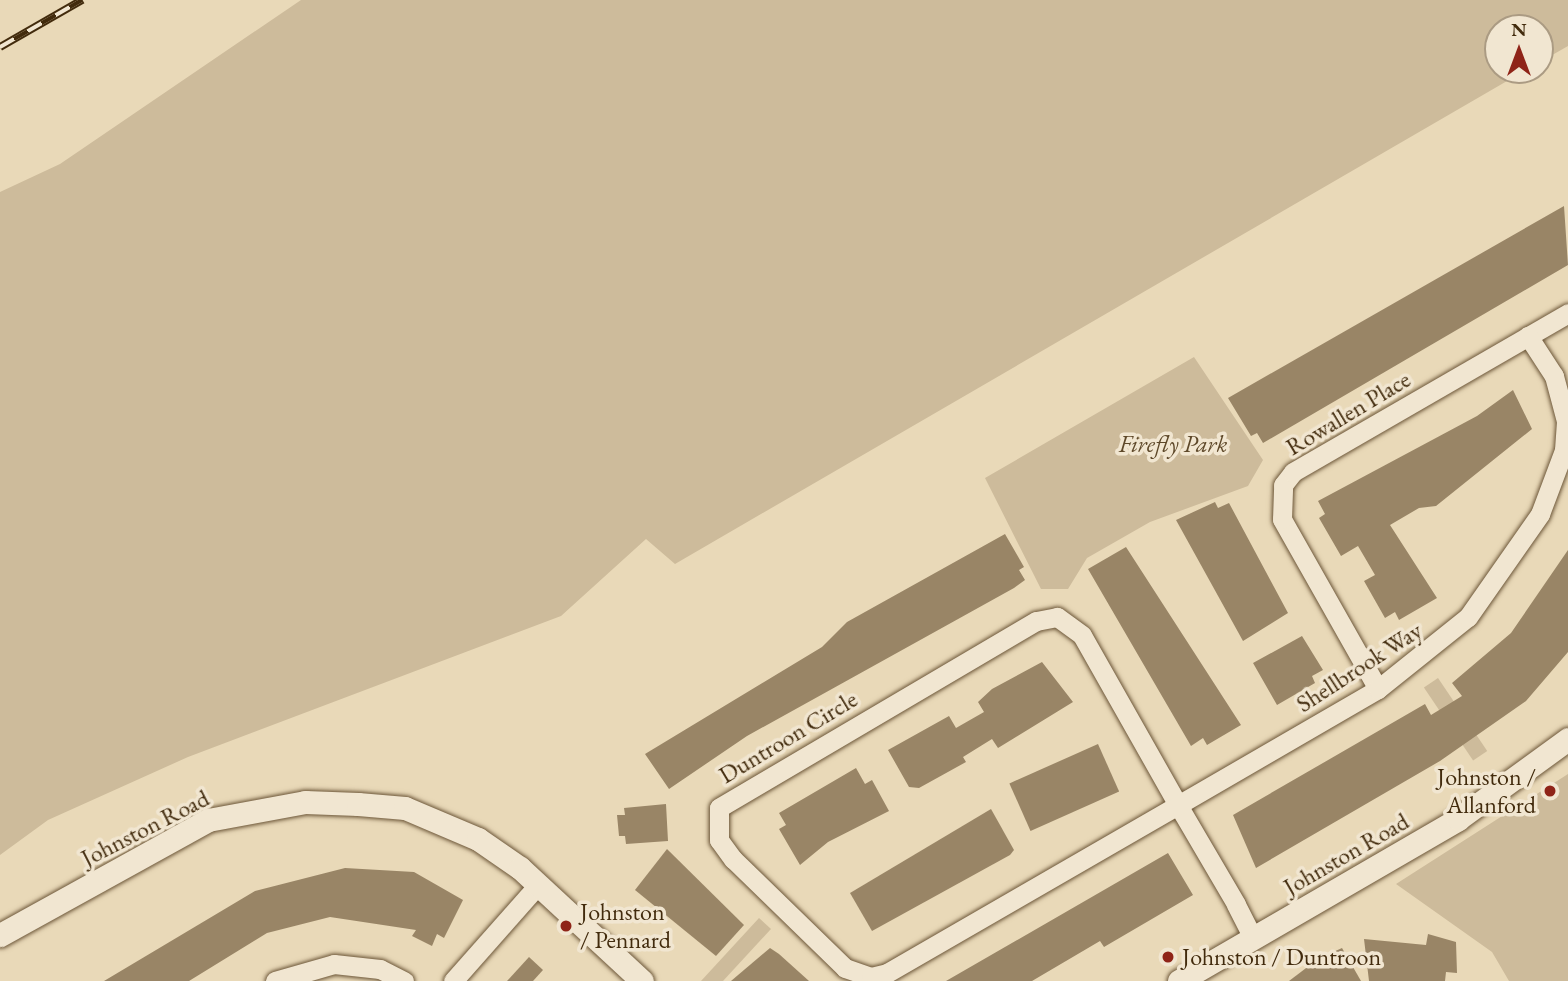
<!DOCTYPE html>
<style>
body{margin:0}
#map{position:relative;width:1568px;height:981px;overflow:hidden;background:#e9d9b8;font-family:"EB Garamond",serif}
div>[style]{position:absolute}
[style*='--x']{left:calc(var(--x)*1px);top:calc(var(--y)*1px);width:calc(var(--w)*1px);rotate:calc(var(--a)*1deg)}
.green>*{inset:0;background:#cdbb9b;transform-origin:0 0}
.building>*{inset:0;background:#998566;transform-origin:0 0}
.roads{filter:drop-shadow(0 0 2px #6c5638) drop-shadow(0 0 2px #6c5638)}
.minor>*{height:19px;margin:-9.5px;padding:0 9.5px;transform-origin:9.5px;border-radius:9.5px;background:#f1e6d1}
.tertiary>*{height:23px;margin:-11.5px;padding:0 11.5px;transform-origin:11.5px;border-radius:11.5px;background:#f1e6d1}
.rail>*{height:8px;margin-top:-4px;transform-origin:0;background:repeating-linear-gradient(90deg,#f1e6d1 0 16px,#422b0d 0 32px);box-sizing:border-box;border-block:2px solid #422b0d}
.dots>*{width:19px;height:19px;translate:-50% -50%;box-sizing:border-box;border:4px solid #f1e6d1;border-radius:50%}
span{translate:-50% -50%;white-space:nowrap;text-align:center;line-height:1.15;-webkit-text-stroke:7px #f1e6d1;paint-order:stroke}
.street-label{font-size:24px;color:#422b0d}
.park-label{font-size:24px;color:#5e4829;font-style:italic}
.poi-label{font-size:24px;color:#422b0d}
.right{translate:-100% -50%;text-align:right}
.left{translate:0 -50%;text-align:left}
.north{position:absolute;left:1484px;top:14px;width:70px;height:70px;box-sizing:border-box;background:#f1e6d1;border:2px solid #ab9b83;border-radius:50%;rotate:0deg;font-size:19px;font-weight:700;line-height:28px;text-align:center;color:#422b0d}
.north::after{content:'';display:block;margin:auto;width:24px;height:32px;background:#8f2418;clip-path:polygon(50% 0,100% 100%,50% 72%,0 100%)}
</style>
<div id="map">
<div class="green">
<div style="clip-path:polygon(301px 0,1568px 0,1568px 46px,1540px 62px,1540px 28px,1498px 28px,1498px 70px,1526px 70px,675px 564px,646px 539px,561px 616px,188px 757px,48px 820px,0 855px,0 192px,60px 164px)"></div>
<div style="clip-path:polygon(1194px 357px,1263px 460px,1248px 486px,1150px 522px,1087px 558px,1068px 589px,1041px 589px,985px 478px)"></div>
<div style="left:1438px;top:678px;width:88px;height:17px;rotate:56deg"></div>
<div style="clip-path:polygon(1568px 774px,1568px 981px,1509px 981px,1492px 952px,1396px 884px)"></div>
<div style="clip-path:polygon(759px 918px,771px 929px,723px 981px,701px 981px)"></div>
</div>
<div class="building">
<div style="clip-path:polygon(1564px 206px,1568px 265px,1263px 443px,1257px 433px,1251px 436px,1228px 398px)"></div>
<div style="clip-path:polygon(1513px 390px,1532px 429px,1436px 506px,1419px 508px,1390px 525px,1437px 598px,1399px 620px,1395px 612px,1385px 618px,1364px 581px,1375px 575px,1358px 546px,1341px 556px,1319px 518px,1325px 514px,1318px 501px,1477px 416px)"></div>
<div style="clip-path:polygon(1215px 502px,1218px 508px,1229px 503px,1288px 613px,1243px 641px,1176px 520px)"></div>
<div style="clip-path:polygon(1005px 534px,1024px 567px,1019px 570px,1025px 580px,1014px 588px,747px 736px,669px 789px,645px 754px,822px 647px,847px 622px)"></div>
<div style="clip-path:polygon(1126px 547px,1241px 725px,1207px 745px,1203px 738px,1191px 746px,1088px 569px)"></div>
<div style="clip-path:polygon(1568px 550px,1568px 652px,1526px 701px,1440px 761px,1256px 868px,1233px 815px,1425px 704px,1431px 715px,1462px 696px,1452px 683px,1511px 633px)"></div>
<div style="clip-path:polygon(1302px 636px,1323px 670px,1312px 676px,1315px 683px,1277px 705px,1253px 663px)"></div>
<div style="clip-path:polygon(1042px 662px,1073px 702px,998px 748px,992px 739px,963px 757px,966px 762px,919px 788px,909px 787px,888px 750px,949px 716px,956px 728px,984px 712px,978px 702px,992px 689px)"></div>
<div style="left:1098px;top:744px;width:52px;height:97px;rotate:66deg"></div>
<div style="clip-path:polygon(856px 768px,865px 784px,872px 780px,889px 811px,828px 842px,800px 865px,779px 829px,786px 825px,779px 813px)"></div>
<div style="clip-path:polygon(666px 804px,668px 841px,626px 844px,625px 836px,619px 836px,617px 815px,625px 815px,624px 808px)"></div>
<div style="clip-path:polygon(991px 809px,1014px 850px,1010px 855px,872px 931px,850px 893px)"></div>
<div style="clip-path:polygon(667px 849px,744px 925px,716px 956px,635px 890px)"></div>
<div style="clip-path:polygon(1168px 853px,1193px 895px,1104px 947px,1100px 941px,1032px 981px,946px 981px)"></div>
<div style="clip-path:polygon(345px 868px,414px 872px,463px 900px,444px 938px,437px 934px,432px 946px,412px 936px,416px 930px,330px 917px,267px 933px,189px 981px,104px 981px,255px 891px)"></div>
<div style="clip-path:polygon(1428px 934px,1456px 942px,1457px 973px,1446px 972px,1445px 981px,1369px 981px,1364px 939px,1426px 945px)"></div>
<div style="clip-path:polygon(770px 948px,779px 954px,809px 981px,731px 981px)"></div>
<div style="clip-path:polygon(1342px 948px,1361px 981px,1289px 981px,1318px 959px)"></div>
<div style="clip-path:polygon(529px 957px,543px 970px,533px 981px,507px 981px)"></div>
</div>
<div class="roads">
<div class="minor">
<div style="--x:1378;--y:689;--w:195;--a:-119.5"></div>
<div style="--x:1282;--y:519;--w:34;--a:-88"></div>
<div style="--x:1283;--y:485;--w:16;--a:-52"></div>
<div style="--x:1293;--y:472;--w:318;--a:-30"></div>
<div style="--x:1253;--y:938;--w:38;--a:-117"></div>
<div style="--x:1236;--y:904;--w:115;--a:-120.4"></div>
<div style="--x:1178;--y:805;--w:195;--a:-119.5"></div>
<div style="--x:1082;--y:635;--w:31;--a:-144"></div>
<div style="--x:1057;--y:617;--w:21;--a:169"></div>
<div style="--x:1036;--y:621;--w:368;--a:149.5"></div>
<div style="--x:719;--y:808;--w:32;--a:90"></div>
<div style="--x:719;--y:840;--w:24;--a:54"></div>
<div style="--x:733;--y:859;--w:156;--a:44.2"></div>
<div style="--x:845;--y:968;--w:28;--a:19"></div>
<div style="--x:871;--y:977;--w:16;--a:-14"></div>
<div style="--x:887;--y:973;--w:336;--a:-30"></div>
<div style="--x:1178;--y:805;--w:231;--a:-30.1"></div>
<div style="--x:1378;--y:689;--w:115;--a:-38.7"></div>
<div style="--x:1468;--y:617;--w:126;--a:-55"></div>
<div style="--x:1540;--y:514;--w:68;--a:-69.4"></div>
<div style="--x:1564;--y:450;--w:29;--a:-86"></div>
<div style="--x:1566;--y:421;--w:47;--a:-104.9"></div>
<div style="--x:1554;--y:376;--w:48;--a:-123"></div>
<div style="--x:275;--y:981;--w:61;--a:-16.1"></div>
<div style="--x:334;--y:964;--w:46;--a:6.2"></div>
<div style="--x:380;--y:969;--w:27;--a:27"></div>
<div style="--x:453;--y:981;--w:128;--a:-48.5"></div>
</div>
<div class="tertiary">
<div style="--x:0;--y:935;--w:238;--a:-28.9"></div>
<div style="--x:208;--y:820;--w:99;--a:-10.5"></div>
<div style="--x:305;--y:802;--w:53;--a:2.2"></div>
<div style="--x:358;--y:804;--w:47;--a:4.9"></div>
<div style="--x:405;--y:808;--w:79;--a:23"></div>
<div style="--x:478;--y:839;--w:51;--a:34.6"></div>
<div style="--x:520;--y:868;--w:166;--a:42.8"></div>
<div style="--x:1179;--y:981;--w:323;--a:-30.1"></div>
<div style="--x:1458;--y:819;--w:136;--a:-36"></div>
</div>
</div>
<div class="rail">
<div style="--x:0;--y:47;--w:95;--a:-29.8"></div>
</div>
<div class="dots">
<div style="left:1550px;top:791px;background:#8f2418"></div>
<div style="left:566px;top:926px;background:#8f2418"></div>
<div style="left:1168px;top:957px;background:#8f2418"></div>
</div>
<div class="street-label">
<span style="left:1348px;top:413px;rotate:-31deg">Rowallen Place</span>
<span style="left:1359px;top:667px;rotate:-33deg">Shellbrook Way</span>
<span style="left:788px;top:737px;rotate:-31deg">Duntroon Circle</span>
<span style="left:145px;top:828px;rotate:-27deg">Johnston Road</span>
<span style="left:1346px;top:854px;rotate:-30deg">Johnston Road</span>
</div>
<div class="park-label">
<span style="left:1173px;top:444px">Firefly Park</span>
</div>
<div class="poi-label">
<span class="right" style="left:1536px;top:791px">Johnston /<br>Allanford</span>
<span class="left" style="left:580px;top:926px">Johnston<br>/ Pennard</span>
<span class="left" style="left:1182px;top:957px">Johnston / Duntroon</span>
</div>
<div class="north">N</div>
</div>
